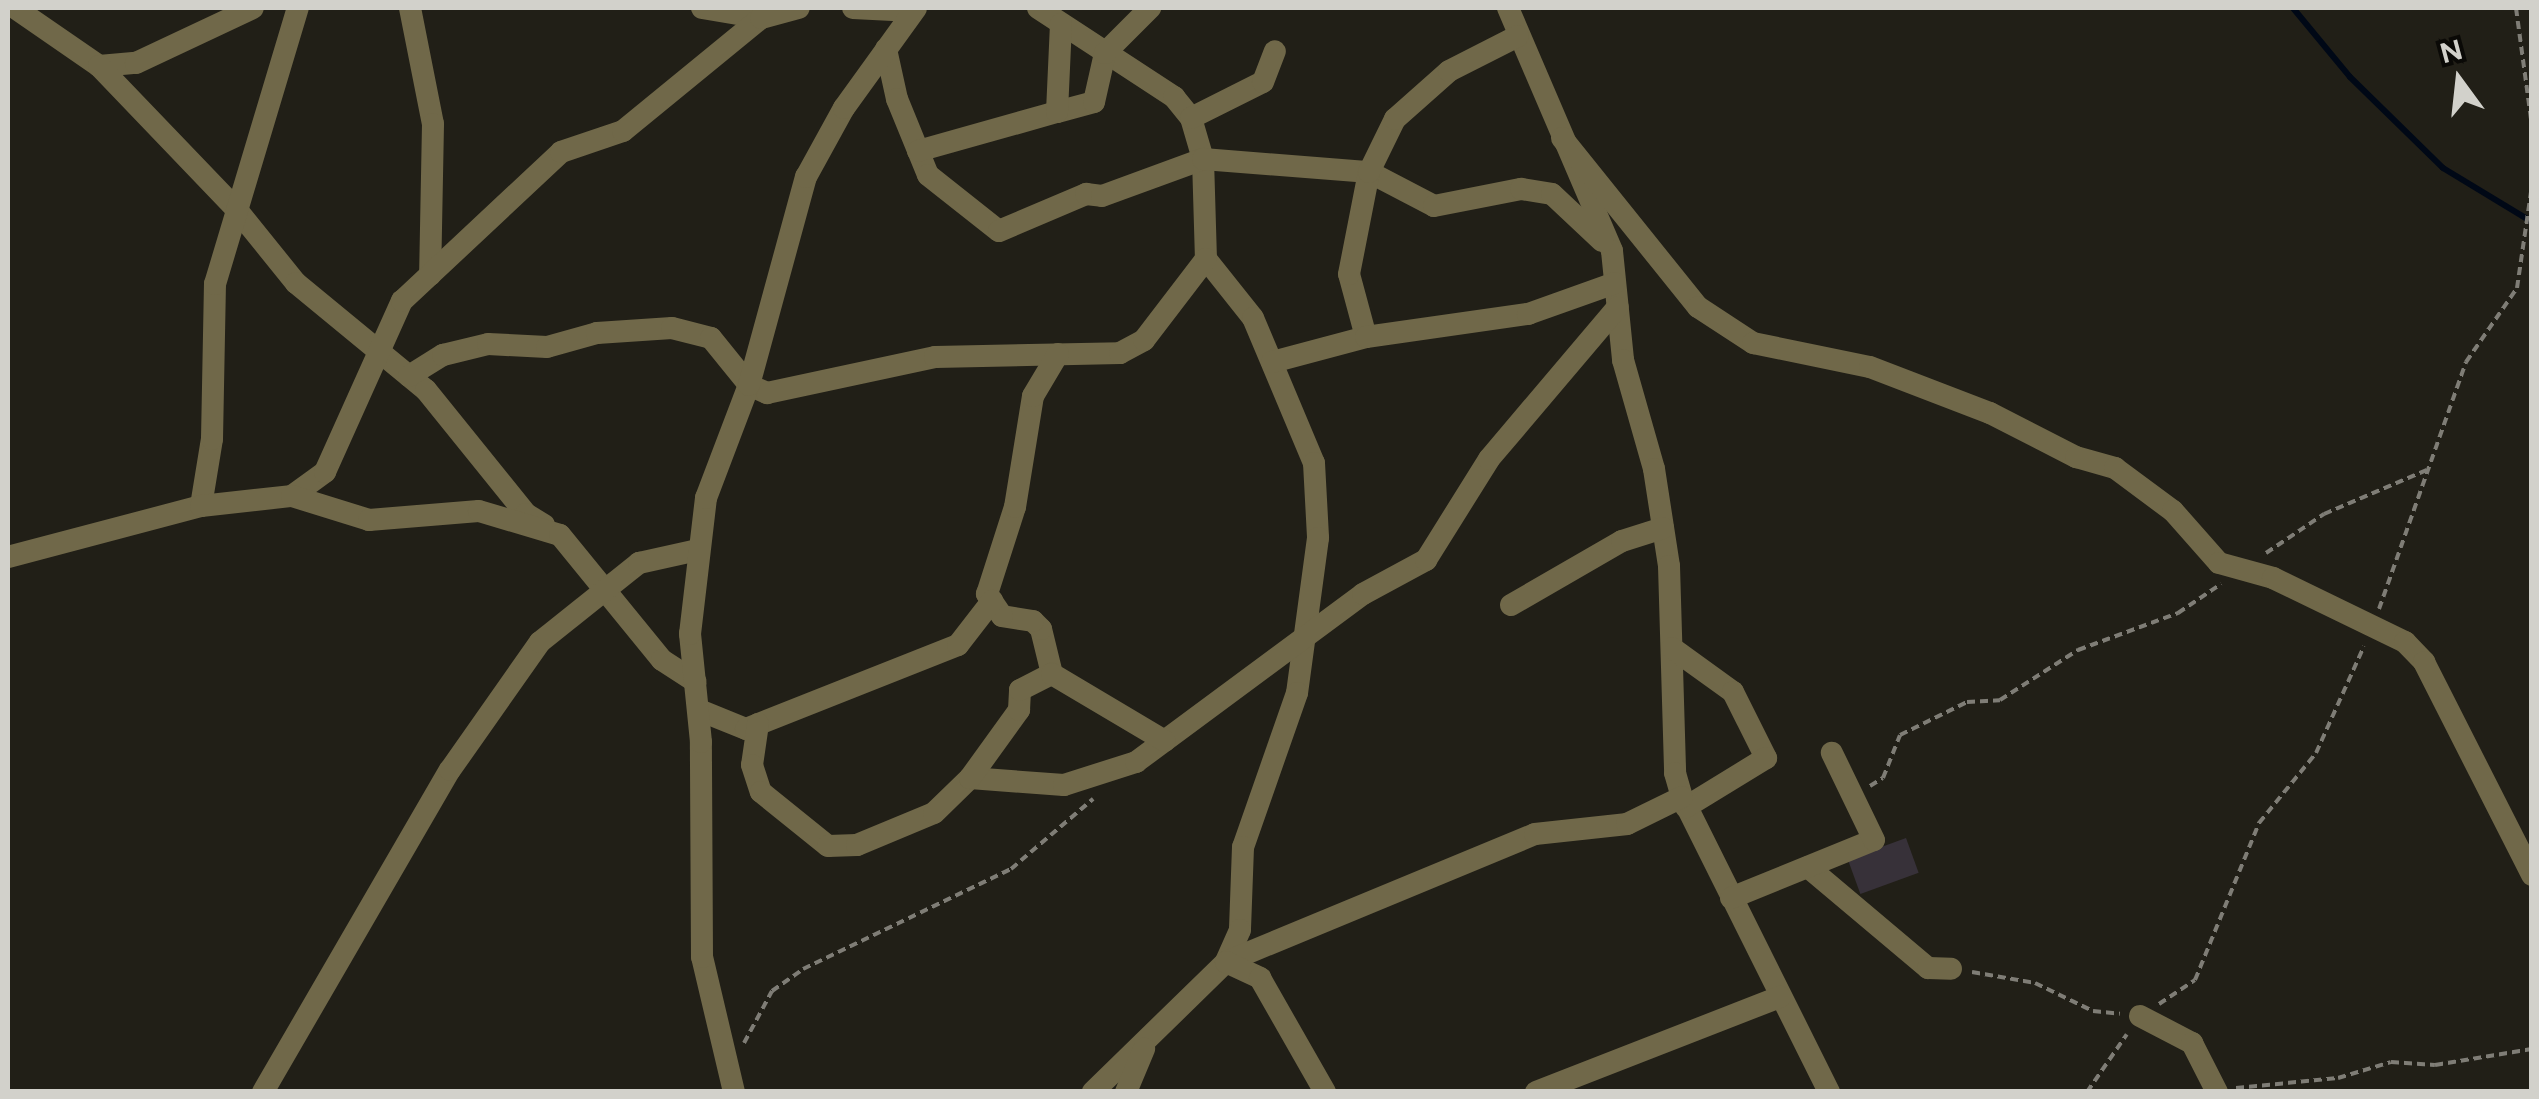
<!DOCTYPE html>
<style>
body{margin:0}
#map{position:relative;width:2539px;height:1099px;overflow:hidden;background:#211f17;font-family:Figtree,sans-serif}
div>[style]{position:absolute}
[style*='--x']{left:calc(var(--x)*1px);top:calc(var(--y)*1px);width:calc(var(--w)*1px);rotate:calc(var(--a)*1deg)}
.stream>*{height:6px;margin:-3px;padding:0 3px;transform-origin:3px;border-radius:3px;background:#000816}
.building>*{inset:0;background:#373139;transform-origin:0 0}
.path>*{height:4px;margin-top:-2px;transform-origin:0;background:repeating-linear-gradient(90deg,#7f7d76 0 8px,transparent 0 13px)}
.minor>*{height:22px;margin:-11px;padding:0 11px;transform-origin:11px;border-radius:11px;background:#706849}
span{translate:-50% -50%;white-space:nowrap;text-align:center;line-height:1.15;-webkit-text-stroke:8px #0a0906;paint-order:stroke}
.frame{position:absolute;inset:0;border:10px solid #d2d1cb;pointer-events:none}
.north{position:absolute;left:2409px;top:30px;width:100px;height:100px;-webkit-text-stroke:8px #0a0906;paint-order:stroke;rotate:345deg;font-size:28px;font-weight:700;line-height:40px;text-align:center;color:#d2d1cb}
.north::after{content:'';display:block;margin:auto;width:35px;height:45px;background:#d2d1cb;clip-path:polygon(50% 0,100% 100%,50% 72%,0 100%)}
</style>
<div id="map">
<div class="stream">
<div style="--x:2293;--y:8;--w:89;--a:50.4"></div>
<div style="--x:2350;--y:77;--w:130;--a:44.4"></div>
<div style="--x:2443;--y:168;--w:104;--a:31.2"></div>
</div>
<div class="building">
<div style="left:1906px;top:838px;width:37px;height:62px;rotate:70deg"></div>
</div>
<div class="path">
<div style="--x:2516;--y:8;--w:119;--a:82.3"></div>
<div style="--x:2266;--y:553;--w:70;--a:-33.9"></div>
<div style="--x:2324;--y:514;--w:114;--a:-23.2"></div>
<div style="--x:2379;--y:609;--w:262;--a:-70.6"></div>
<div style="--x:2466;--y:362;--w:90;--a:-55.4"></div>
<div style="--x:2517;--y:288;--w:104;--a:-81.7"></div>
<div style="--x:1870;--y:786;--w:15;--a:-32"></div>
<div style="--x:1883;--y:778;--w:46;--a:-68.4"></div>
<div style="--x:1900;--y:735;--w:75;--a:-26.2"></div>
<div style="--x:1967;--y:702;--w:33;--a:-3"></div>
<div style="--x:2000;--y:700;--w:93;--a:-32.7"></div>
<div style="--x:2078;--y:650;--w:107;--a:-20.3"></div>
<div style="--x:2178;--y:613;--w:52;--a:-34"></div>
<div style="--x:1972;--y:972;--w:64;--a:9.9"></div>
<div style="--x:2035;--y:983;--w:64;--a:25.8"></div>
<div style="--x:2093;--y:1011;--w:27;--a:6"></div>
<div style="--x:2159;--y:1004;--w:43;--a:-33.7"></div>
<div style="--x:2195;--y:980;--w:170;--a:-67.8"></div>
<div style="--x:2259;--y:823;--w:90;--a:-50.8"></div>
<div style="--x:2316;--y:753;--w:117;--a:-65.8"></div>
<div style="--x:744;--y:1043;--w:59;--a:-61.7"></div>
<div style="--x:772;--y:991;--w:38;--a:-35"></div>
<div style="--x:803;--y:969;--w:231;--a:-25.7"></div>
<div style="--x:1011;--y:869;--w:108;--a:-40.5"></div>
<div style="--x:2236;--y:1088;--w:102;--a:-5.6"></div>
<div style="--x:2338;--y:1078;--w:55;--a:-16.8"></div>
<div style="--x:2391;--y:1062;--w:44;--a:3.9"></div>
<div style="--x:2435;--y:1065;--w:98;--a:-9.4"></div>
<div style="--x:2087;--y:1092;--w:70;--a:-55.4"></div>
</div>
<div class="minor">
<div style="--x:15;--y:8;--w:102;--a:34.6"></div>
<div style="--x:99;--y:66;--w:37;--a:-5"></div>
<div style="--x:136;--y:63;--w:129;--a:-25.2"></div>
<div style="--x:410;--y:8;--w:118;--a:78.8"></div>
<div style="--x:433;--y:124;--w:151;--a:91.1"></div>
<div style="--x:702;--y:8;--w:60;--a:9.6"></div>
<div style="--x:853;--y:8;--w:60;--a:2.9"></div>
<div style="--x:1038;--y:8;--w:163;--a:33.2"></div>
<div style="--x:1174;--y:97;--w:27;--a:51"></div>
<div style="--x:1191;--y:118;--w:43;--a:73.7"></div>
<div style="--x:1203;--y:159;--w:100;--a:88.3"></div>
<div style="--x:1206;--y:259;--w:75;--a:51.5"></div>
<div style="--x:1253;--y:318;--w:157;--a:67.2"></div>
<div style="--x:1314;--y:463;--w:75;--a:86.9"></div>
<div style="--x:1318;--y:538;--w:156;--a:97.7"></div>
<div style="--x:1297;--y:693;--w:163;--a:109.3"></div>
<div style="--x:1243;--y:847;--w:83;--a:92.1"></div>
<div style="--x:1240;--y:930;--w:35;--a:114"></div>
<div style="--x:1226;--y:962;--w:186;--a:135.7"></div>
<div style="--x:1508;--y:8;--w:264;--a:66.8"></div>
<div style="--x:1612;--y:251;--w:110;--a:84.2"></div>
<div style="--x:1623;--y:360;--w:113;--a:74.1"></div>
<div style="--x:1654;--y:469;--w:98;--a:81.2"></div>
<div style="--x:1669;--y:566;--w:207;--a:88.3"></div>
<div style="--x:1675;--y:773;--w:25;--a:74"></div>
<div style="--x:1682;--y:797;--w:330;--a:63.5"></div>
<div style="--x:886;--y:49;--w:51;--a:77.6"></div>
<div style="--x:897;--y:99;--w:82;--a:67.8"></div>
<div style="--x:928;--y:175;--w:90;--a:38.3"></div>
<div style="--x:999;--y:231;--w:95;--a:-23"></div>
<div style="--x:1086;--y:194;--w:16;--a:7"></div>
<div style="--x:1102;--y:196;--w:108;--a:-20.1"></div>
<div style="--x:1203;--y:159;--w:167;--a:4.5"></div>
<div style="--x:1369;--y:172;--w:73;--a:27.6"></div>
<div style="--x:1434;--y:206;--w:89;--a:-11.1"></div>
<div style="--x:1521;--y:189;--w:31;--a:9"></div>
<div style="--x:1552;--y:194;--w:69;--a:43.2"></div>
<div style="--x:99;--y:66;--w:199;--a:46.2"></div>
<div style="--x:237;--y:210;--w:94;--a:51.1"></div>
<div style="--x:296;--y:283;--w:168;--a:39.5"></div>
<div style="--x:426;--y:390;--w:159;--a:51.1"></div>
<div style="--x:526;--y:514;--w:21;--a:31"></div>
<div style="--x:1057;--y:112;--w:38;--a:-15"></div>
<div style="--x:1094;--y:102;--w:50;--a:-77.3"></div>
<div style="--x:1105;--y:53;--w:64;--a:-45"></div>
<div style="--x:1191;--y:118;--w:80;--a:-26.6"></div>
<div style="--x:1263;--y:82;--w:33;--a:-69"></div>
<div style="--x:1562;--y:138;--w:217;--a:51.2"></div>
<div style="--x:1698;--y:307;--w:66;--a:33.2"></div>
<div style="--x:1753;--y:343;--w:119;--a:11.6"></div>
<div style="--x:1870;--y:367;--w:129;--a:21"></div>
<div style="--x:1990;--y:413;--w:97;--a:27.1"></div>
<div style="--x:2076;--y:457;--w:41;--a:15.8"></div>
<div style="--x:2115;--y:468;--w:72;--a:36.6"></div>
<div style="--x:2173;--y:511;--w:69;--a:48.5"></div>
<div style="--x:2219;--y:563;--w:56;--a:15.5"></div>
<div style="--x:2273;--y:578;--w:147;--a:25.9"></div>
<div style="--x:2405;--y:642;--w:28;--a:46"></div>
<div style="--x:2424;--y:662;--w:239;--a:63.1"></div>
<div style="--x:918;--y:151;--w:144;--a:-15.7"></div>
<div style="--x:1057;--y:112;--w:88;--a:-87.4"></div>
<div style="--x:1366;--y:337;--w:65;--a:-105.1"></div>
<div style="--x:1349;--y:274;--w:104;--a:-78.9"></div>
<div style="--x:1369;--y:172;--w:59;--a:-63.9"></div>
<div style="--x:1395;--y:119;--w:72;--a:-41.6"></div>
<div style="--x:1449;--y:71;--w:77;--a:-26.9"></div>
<div style="--x:1272;--y:362;--w:97;--a:-14.9"></div>
<div style="--x:1366;--y:337;--w:164;--a:-8.1"></div>
<div style="--x:1528;--y:314;--w:92;--a:-19.6"></div>
<div style="--x:409;--y:376;--w:40;--a:-32"></div>
<div style="--x:443;--y:355;--w:46;--a:-13.7"></div>
<div style="--x:488;--y:344;--w:59;--a:2.9"></div>
<div style="--x:547;--y:347;--w:52;--a:-15.6"></div>
<div style="--x:597;--y:333;--w:75;--a:-3.8"></div>
<div style="--x:672;--y:328;--w:40;--a:14.4"></div>
<div style="--x:711;--y:338;--w:60;--a:51"></div>
<div style="--x:749;--y:385;--w:20;--a:24"></div>
<div style="--x:767;--y:393;--w:172;--a:-12.1"></div>
<div style="--x:935;--y:357;--w:185;--a:-1.2"></div>
<div style="--x:1120;--y:353;--w:27;--a:-28"></div>
<div style="--x:1144;--y:340;--w:102;--a:-52.6"></div>
<div style="--x:292;--y:496;--w:41;--a:-36"></div>
<div style="--x:325;--y:472;--w:188;--a:-65.8"></div>
<div style="--x:402;--y:301;--w:218;--a:-43.1"></div>
<div style="--x:561;--y:152;--w:65;--a:-18.7"></div>
<div style="--x:623;--y:131;--w:178;--a:-39.3"></div>
<div style="--x:761;--y:18;--w:39;--a:-15"></div>
<div style="--x:201;--y:506;--w:68;--a:-80.7"></div>
<div style="--x:212;--y:439;--w:155;--a:-88.9"></div>
<div style="--x:215;--y:284;--w:288;--a:-73.3"></div>
<div style="--x:8;--y:557;--w:200;--a:-14.8"></div>
<div style="--x:201;--y:506;--w:92;--a:-6.3"></div>
<div style="--x:292;--y:496;--w:81;--a:17.3"></div>
<div style="--x:369;--y:520;--w:110;--a:-4.7"></div>
<div style="--x:479;--y:511;--w:84;--a:16.5"></div>
<div style="--x:560;--y:535;--w:161;--a:50.8"></div>
<div style="--x:662;--y:660;--w:40;--a:32.9"></div>
<div style="--x:1511;--y:605;--w:128;--a:-30"></div>
<div style="--x:1622;--y:541;--w:43;--a:-17.6"></div>
<div style="--x:1672;--y:648;--w:75;--a:35.8"></div>
<div style="--x:1733;--y:692;--w:74;--a:63.4"></div>
<div style="--x:1766;--y:758;--w:94;--a:148.5"></div>
<div style="--x:1052;--y:674;--w:46;--a:-103.7"></div>
<div style="--x:1041;--y:629;--w:11;--a:-135"></div>
<div style="--x:1033;--y:621;--w:31;--a:-171"></div>
<div style="--x:1002;--y:616;--w:27;--a:-124"></div>
<div style="--x:987;--y:594;--w:91;--a:-72.2"></div>
<div style="--x:1015;--y:507;--w:112;--a:-80.8"></div>
<div style="--x:1033;--y:396;--w:49;--a:-59.2"></div>
<div style="--x:699;--y:710;--w:51;--a:22"></div>
<div style="--x:746;--y:729;--w:228;--a:-21.6"></div>
<div style="--x:958;--y:645;--w:56;--a:-52.3"></div>
<div style="--x:758;--y:724;--w:41;--a:98.3"></div>
<div style="--x:752;--y:765;--w:28;--a:72"></div>
<div style="--x:761;--y:792;--w:86;--a:38.9"></div>
<div style="--x:828;--y:846;--w:29;--a:-2"></div>
<div style="--x:857;--y:845;--w:83;--a:-22.6"></div>
<div style="--x:934;--y:813;--w:50;--a:-44.2"></div>
<div style="--x:970;--y:778;--w:94;--a:4.3"></div>
<div style="--x:1064;--y:785;--w:76;--a:-17.7"></div>
<div style="--x:1136;--y:762;--w:282;--a:-36.5"></div>
<div style="--x:1363;--y:594;--w:72;--a:-28.4"></div>
<div style="--x:1426;--y:560;--w:119;--a:-58"></div>
<div style="--x:1489;--y:459;--w:199;--a:-49.7"></div>
<div style="--x:970;--y:778;--w:84;--a:-54.2"></div>
<div style="--x:1019;--y:710;--w:20;--a:-87"></div>
<div style="--x:1020;--y:690;--w:36;--a:-27"></div>
<div style="--x:1052;--y:674;--w:131;--a:30.7"></div>
<div style="--x:1808;--y:867;--w:157;--a:40.1"></div>
<div style="--x:1928;--y:968;--w:23;--a:2"></div>
<div style="--x:1731;--y:898;--w:154;--a:-22.1"></div>
<div style="--x:1874;--y:840;--w:97;--a:-115.8"></div>
<div style="--x:1226;--y:962;--w:334;--a:-22.5"></div>
<div style="--x:1535;--y:834;--w:93;--a:-6.2"></div>
<div style="--x:1627;--y:824;--w:61;--a:-26.1"></div>
<div style="--x:1226;--y:962;--w:38;--a:25"></div>
<div style="--x:1260;--y:978;--w:131;--a:60.3"></div>
<div style="--x:2140;--y:1016;--w:59;--a:27.4"></div>
<div style="--x:2192;--y:1043;--w:55;--a:63"></div>
<div style="--x:263;--y:1092;--w:372;--a:-59.9"></div>
<div style="--x:450;--y:770;--w:156;--a:-54.9"></div>
<div style="--x:540;--y:642;--w:127;--a:-38.6"></div>
<div style="--x:639;--y:563;--w:60;--a:-12.4"></div>
<div style="--x:734;--y:1092;--w:139;--a:-103.3"></div>
<div style="--x:702;--y:957;--w:215;--a:-90.3"></div>
<div style="--x:701;--y:742;--w:109;--a:-95.8"></div>
<div style="--x:690;--y:634;--w:137;--a:-83.3"></div>
<div style="--x:706;--y:498;--w:121;--a:-69.2"></div>
<div style="--x:749;--y:385;--w:216;--a:-74.7"></div>
<div style="--x:806;--y:177;--w:79;--a:-61.2"></div>
<div style="--x:844;--y:108;--w:123;--a:-54.2"></div>
<div style="--x:1126;--y:1092;--w:47;--a:-67.3"></div>
<div style="--x:1536;--y:1092;--w:262;--a:-21.3"></div>
</div>
<div class="frame"></div>
<div class="north">N</div>
</div>
